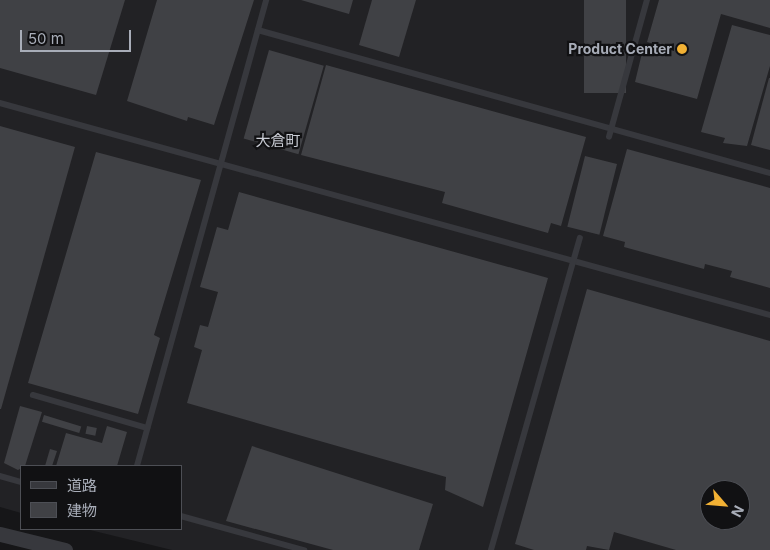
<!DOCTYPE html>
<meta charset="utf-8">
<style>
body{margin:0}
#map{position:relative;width:770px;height:550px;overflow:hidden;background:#161618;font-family:Inter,"Noto Sans JP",sans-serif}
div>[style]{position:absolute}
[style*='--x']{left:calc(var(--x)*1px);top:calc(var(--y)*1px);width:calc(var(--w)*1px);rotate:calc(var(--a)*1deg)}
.built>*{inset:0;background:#222225}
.building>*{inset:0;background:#404145;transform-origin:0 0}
.service>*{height:5.5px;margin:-2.75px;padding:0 2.75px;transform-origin:2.75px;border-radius:2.75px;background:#37383d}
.tertiary>*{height:15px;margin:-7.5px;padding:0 7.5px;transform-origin:7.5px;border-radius:7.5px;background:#37383d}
.dots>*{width:14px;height:14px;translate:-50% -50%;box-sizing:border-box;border:2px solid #111113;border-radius:50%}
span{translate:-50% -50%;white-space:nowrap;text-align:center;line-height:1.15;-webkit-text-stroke:4.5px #111113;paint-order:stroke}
.poi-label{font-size:14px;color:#a8adb8;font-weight:700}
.right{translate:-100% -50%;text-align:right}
.neighbourhood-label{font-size:15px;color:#c9ccd4}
.legend{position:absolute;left:20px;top:465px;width:162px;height:65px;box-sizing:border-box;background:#111113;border:1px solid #4d4f55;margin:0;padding:6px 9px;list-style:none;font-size:15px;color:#a8adb8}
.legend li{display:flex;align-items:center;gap:10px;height:25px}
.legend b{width:25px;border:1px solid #4d4f55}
.north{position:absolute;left:700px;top:480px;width:50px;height:50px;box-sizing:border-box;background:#111113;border:1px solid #4d4f55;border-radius:50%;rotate:117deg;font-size:14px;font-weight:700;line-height:20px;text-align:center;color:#a8adb8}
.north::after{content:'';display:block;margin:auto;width:18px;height:22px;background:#f2b134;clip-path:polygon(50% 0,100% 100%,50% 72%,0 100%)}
.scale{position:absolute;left:20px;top:30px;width:111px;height:22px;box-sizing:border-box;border:2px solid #a8adb8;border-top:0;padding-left:6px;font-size:15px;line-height:18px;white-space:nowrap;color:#a8adb8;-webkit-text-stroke:4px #111113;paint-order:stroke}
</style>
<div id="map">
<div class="built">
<div style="clip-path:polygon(evenodd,0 0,770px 0,770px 550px,172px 550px,86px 529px,181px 529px,181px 466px,21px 466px,21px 513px,0 507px,0 0,710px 490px,740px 490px,740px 520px,710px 520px,710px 490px)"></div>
</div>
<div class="building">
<div style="clip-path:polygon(0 0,125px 0,96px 95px,0 68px)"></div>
<div style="clip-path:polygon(157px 0,254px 0,214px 125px,188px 117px,187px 121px,127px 101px)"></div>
<div style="clip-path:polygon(301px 0,353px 0,349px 14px)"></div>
<div style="clip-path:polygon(372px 0,416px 0,399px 57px,359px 45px)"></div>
<div style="left:584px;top:0;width:42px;height:93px"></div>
<div style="clip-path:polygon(659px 0,770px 0,770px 28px,721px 14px,697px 99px,635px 82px,642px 53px,650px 56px,654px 44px,647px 42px)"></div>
<div style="clip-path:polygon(732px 25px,770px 35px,770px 66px,747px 146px,723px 143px,725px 138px,701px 132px)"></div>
<div style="left:269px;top:50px;width:57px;height:92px;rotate:16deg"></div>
<div style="clip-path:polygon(326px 65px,586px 137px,561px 226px,551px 223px,548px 233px,442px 203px,445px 192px,301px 155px)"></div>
<div style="clip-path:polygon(769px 78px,770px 78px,770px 150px,751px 145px)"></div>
<div style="clip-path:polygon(0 126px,75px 147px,1px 409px,0 409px)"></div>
<div style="clip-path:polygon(627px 149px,770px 188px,770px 288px,730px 277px,732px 271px,705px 264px,704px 269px,624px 247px,625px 242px,603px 236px)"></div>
<div style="clip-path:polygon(96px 152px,201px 180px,154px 335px,160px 338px,138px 414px,28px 383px)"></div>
<div style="left:585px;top:156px;width:33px;height:73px;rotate:14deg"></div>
<div style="clip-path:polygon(239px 192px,548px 278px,483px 507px,445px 490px,446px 477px,187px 403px,202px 350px,194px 347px,200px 325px,208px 327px,218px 292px,200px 287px,217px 227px,228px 230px)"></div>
<div style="clip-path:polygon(evenodd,587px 289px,770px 341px,770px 550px,676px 550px,614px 532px,609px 550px,587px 546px,586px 550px,534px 550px,515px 544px,587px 289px,710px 490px,740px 490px,740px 520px,710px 520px,710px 490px)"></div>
<div style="clip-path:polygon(20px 406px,42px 412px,25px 466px,18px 470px,4px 463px)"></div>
<div style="left:44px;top:415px;width:39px;height:7px;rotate:17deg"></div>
<div style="left:87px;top:426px;width:10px;height:8px;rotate:11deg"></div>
<div style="clip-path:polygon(107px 426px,127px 432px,117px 466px,56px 466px,66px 433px,102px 443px)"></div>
<div style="clip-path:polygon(252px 446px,433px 504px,419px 550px,333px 550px,226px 521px)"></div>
<div style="clip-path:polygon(50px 449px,57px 451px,52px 466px,45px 466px)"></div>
</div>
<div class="service">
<div style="--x:258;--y:30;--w:532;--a:15.6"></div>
<div style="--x:0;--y:103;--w:799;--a:15.39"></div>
<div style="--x:609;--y:137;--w:142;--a:-74.5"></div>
<div style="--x:33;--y:395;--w:119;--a:16.1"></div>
<div style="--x:137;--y:466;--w:484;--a:-74.5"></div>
<div style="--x:0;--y:476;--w:22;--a:16"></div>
<div style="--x:181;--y:516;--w:128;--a:15.5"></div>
<div style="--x:491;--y:550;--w:324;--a:-74.1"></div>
</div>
<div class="tertiary">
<div style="--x:0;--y:534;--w:67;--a:13.8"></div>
</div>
<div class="dots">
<div style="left:682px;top:49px;background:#f2b134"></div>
</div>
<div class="poi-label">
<span class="right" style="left:672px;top:49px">Product Center</span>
</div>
<div class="neighbourhood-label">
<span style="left:278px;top:141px">大倉町</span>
</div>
<ul class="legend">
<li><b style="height:6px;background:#37383d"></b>道路</li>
<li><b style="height:14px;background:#404145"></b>建物</li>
</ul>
<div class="north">N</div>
<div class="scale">50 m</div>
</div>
